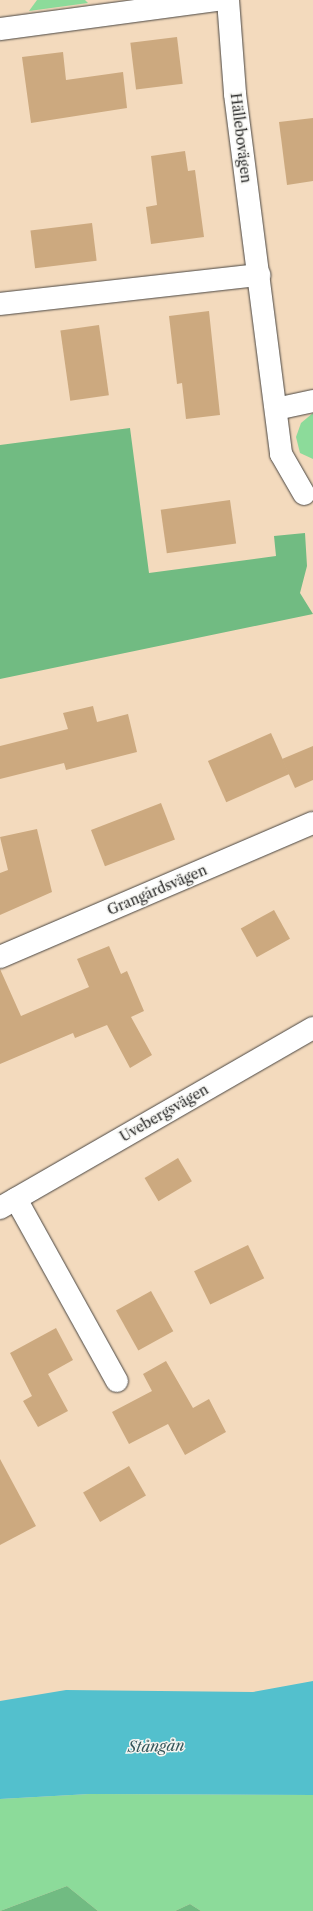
<!DOCTYPE html>
<meta charset="utf-8">
<style>
body{margin:0}
#map{position:relative;width:313px;height:1911px;overflow:hidden;background:#f3dabd;font-family:"Libre Caslon Text",serif}
div>[style]{position:absolute}
[style*='--x']{left:calc(var(--x)*1px);top:calc(var(--y)*1px);width:calc(var(--w)*1px);rotate:calc(var(--a)*1deg)}
.green>*{inset:0;background:#8cdb9a}
.forest>*{inset:0;background:#71bb82}
.water>*{inset:0;background:#53c0cd}
.building>*{inset:0;background:#cca97f;transform-origin:0 0}
.roads{filter:drop-shadow(0 0 1px #494541) drop-shadow(0 0 1px #494541)}
.minor>*{height:22px;margin:-11px;padding:0 11px;transform-origin:11px;border-radius:11px;background:#fff}
span{translate:-50% -50%;white-space:nowrap;text-align:center;line-height:1.15;-webkit-text-stroke:3px #f6f6f2;paint-order:stroke}
.street-label{font-size:14px;color:#2b2b2b}
.water-label{font-size:15px;color:#37585c;font-style:italic}
</style>
<div id="map">
<div class="green">
<div style="clip-path:polygon(37px 0,85px 0,88px 3px,29px 11px)"></div>
<div style="clip-path:polygon(313px 413px,313px 459px,300px 453px,296px 437px,301px 423px)"></div>
<div style="clip-path:polygon(90px 1794px,313px 1795px,313px 1911px,201px 1911px,190px 1904px,175px 1911px,98px 1911px,67px 1886px,0 1911px,0 1799px)"></div>
</div>
<div class="forest">
<div style="clip-path:polygon(130px 428px,149px 573px,276px 556px,274px 536px,305px 533px,307px 566px,300px 593px,313px 614px,0 679px,0 445px)"></div>
<div style="clip-path:polygon(67px 1886px,98px 1911px,0 1911px)"></div>
<div style="clip-path:polygon(190px 1904px,201px 1911px,175px 1911px)"></div>
</div>
<div class="water">
<div style="clip-path:polygon(313px 1681px,313px 1795px,90px 1794px,0 1799px,0 1701px,66px 1690px,253px 1692px)"></div>
</div>
<div class="building">
<div style="left:177px;top:37px;width:47px;height:47px;rotate:83deg"></div>
<div style="clip-path:polygon(63px 52px,66px 80px,123px 72px,127px 108px,31px 123px,22px 57px)"></div>
<div style="clip-path:polygon(313px 118px,313px 181px,287px 185px,279px 122px)"></div>
<div style="clip-path:polygon(185px 151px,188px 171px,195px 170px,204px 237px,151px 244px,146px 207px,157px 205px,151px 156px)"></div>
<div style="left:92px;top:223px;width:38px;height:62px;rotate:83deg"></div>
<div style="clip-path:polygon(209px 311px,220px 415px,186px 419px,182px 383px,177px 384px,169px 316px)"></div>
<div style="left:99px;top:325px;width:71px;height:39px;rotate:82deg"></div>
<div style="left:230px;top:500px;width:44px;height:70px;rotate:82deg"></div>
<div style="clip-path:polygon(93px 706px,97px 722px,128px 714px,137px 752px,66px 770px,64px 763px,0 779px,0 746px,68px 729px,63px 713px)"></div>
<div style="left:271px;top:733px;width:45px;height:69px;rotate:66deg"></div>
<div style="clip-path:polygon(313px 746px,313px 780px,295px 788px,282px 759px)"></div>
<div style="left:161px;top:803px;width:39px;height:75px;rotate:69deg"></div>
<div style="clip-path:polygon(37px 829px,52px 892px,0 915px,0 873px,8px 870px,0 837px)"></div>
<div style="left:274px;top:910px;width:33px;height:38px;rotate:61deg"></div>
<div style="clip-path:polygon(109px 946px,121px 974px,127px 971px,144px 1011px,131px 1017px,152px 1055px,130px 1068px,107px 1025px,75px 1038px,73px 1033px,0 1064px,0 969px,21px 1016px,89px 987px,77px 959px)"></div>
<div style="left:178px;top:1158px;width:27px;height:39px;rotate:59deg"></div>
<div style="left:248px;top:1245px;width:37px;height:60px;rotate:64deg"></div>
<div style="left:151px;top:1291px;width:46px;height:40px;rotate:61deg"></div>
<div style="clip-path:polygon(56px 1328px,73px 1360px,48px 1374px,68px 1411px,38px 1427px,23px 1401px,32px 1396px,10px 1353px)"></div>
<div style="clip-path:polygon(166px 1361px,193px 1408px,209px 1399px,226px 1432px,185px 1455px,168px 1424px,129px 1444px,112px 1412px,152px 1391px,143px 1374px)"></div>
<div style="clip-path:polygon(0 1459px,36px 1526px,0 1545px)"></div>
<div style="left:129px;top:1466px;width:34px;height:53px;rotate:60deg"></div>
</div>
<div class="roads">
<div class="minor">
<div style="--x:228;--y:0;--w:94;--a:85.7"></div>
<div style="--x:235;--y:94;--w:363;--a:82.7"></div>
<div style="--x:281;--y:454;--w:46;--a:60.1"></div>
<div style="--x:0;--y:29;--w:218;--a:-7.6"></div>
<div style="--x:0;--y:304;--w:261;--a:-6.4"></div>
<div style="--x:276;--y:409;--w:38;--a:-12"></div>
<div style="--x:0;--y:957;--w:340;--a:-23.2"></div>
<div style="--x:16;--y:1199;--w:208;--a:61"></div>
<div style="--x:0;--y:1208;--w:361;--a:-29.9"></div>
</div>
</div>
<div class="street-label">
<span style="left:241px;top:138px;rotate:83deg">Hällebovägen</span>
<span style="left:157px;top:890px;rotate:-23deg">Grangårdsvägen</span>
<span style="left:164px;top:1113px;rotate:-30deg">Uvebergsvägen</span>
</div>
<div class="water-label">
<span style="left:156px;top:1746px;rotate:-2deg">Stångån</span>
</div>
</div>
